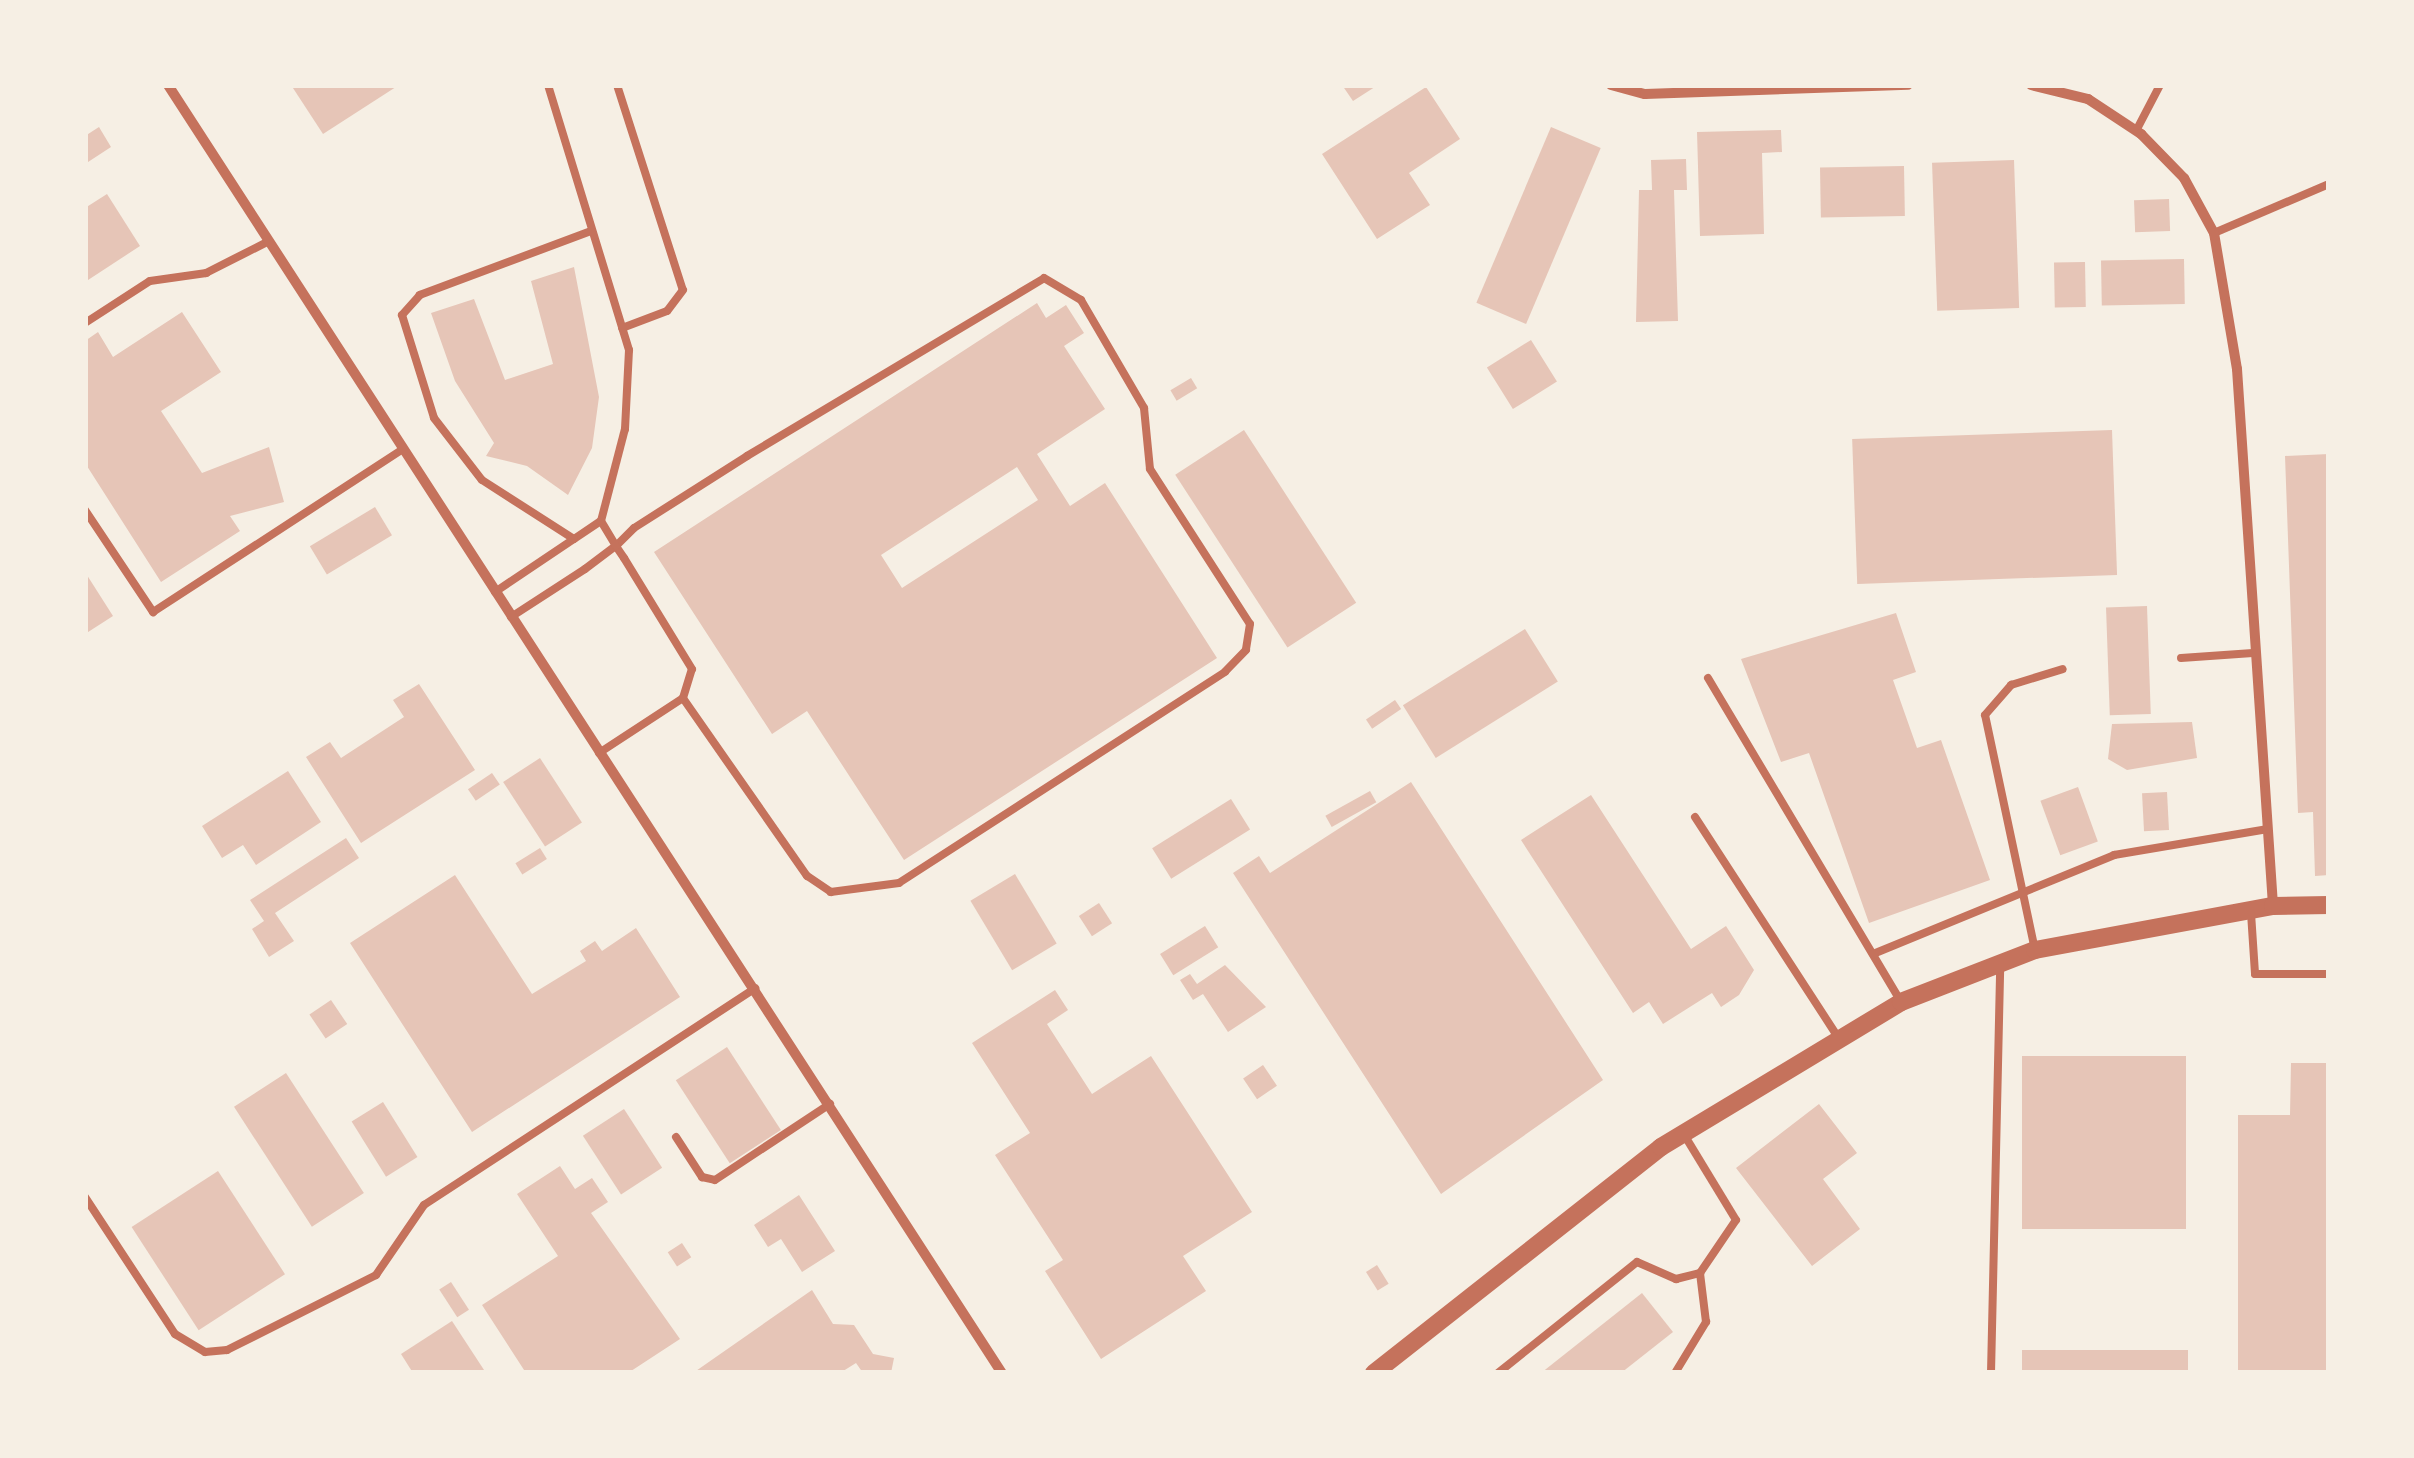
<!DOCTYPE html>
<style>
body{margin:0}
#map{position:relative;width:2414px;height:1458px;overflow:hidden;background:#f6efe4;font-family:"Archivo Narrow",sans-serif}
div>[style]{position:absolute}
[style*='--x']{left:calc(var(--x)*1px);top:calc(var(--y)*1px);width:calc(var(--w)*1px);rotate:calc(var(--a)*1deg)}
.building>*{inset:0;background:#e6c5b7;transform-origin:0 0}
.service>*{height:8px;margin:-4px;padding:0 4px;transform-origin:4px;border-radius:4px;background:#c5725c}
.minor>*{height:10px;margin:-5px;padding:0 5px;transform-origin:5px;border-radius:5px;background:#c5725c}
.tertiary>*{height:18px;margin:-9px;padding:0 9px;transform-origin:9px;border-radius:9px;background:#c5725c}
span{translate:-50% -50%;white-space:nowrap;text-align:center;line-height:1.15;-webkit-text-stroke:8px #f6efe4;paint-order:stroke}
.frame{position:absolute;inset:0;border:88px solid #f6efe4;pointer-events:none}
</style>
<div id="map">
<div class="building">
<div style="clip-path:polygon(291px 85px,399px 85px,323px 134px)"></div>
<div style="clip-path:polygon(1342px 85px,1378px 85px,1353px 101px)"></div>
<div style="clip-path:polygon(1426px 87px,1460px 139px,1409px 173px,1430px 205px,1377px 239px,1322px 154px)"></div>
<div style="clip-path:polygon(99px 127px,111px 147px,85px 164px,85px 136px)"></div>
<div style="left:1551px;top:127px;width:54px;height:191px;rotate:23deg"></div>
<div style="clip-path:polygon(1781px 130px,1782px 152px,1762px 153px,1764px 234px,1700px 236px,1697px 132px)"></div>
<div style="clip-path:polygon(1686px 159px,1687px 190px,1674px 190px,1678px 321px,1636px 322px,1639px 190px,1652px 190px,1651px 160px)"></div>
<div style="left:2014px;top:160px;width:148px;height:82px;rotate:88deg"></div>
<div style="left:1904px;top:166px;width:50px;height:84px;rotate:89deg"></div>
<div style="clip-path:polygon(107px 194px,140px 246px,85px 282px,85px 208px)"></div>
<div style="left:2169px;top:199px;width:32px;height:35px;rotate:88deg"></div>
<div style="left:2184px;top:259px;width:45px;height:83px;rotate:89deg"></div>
<div style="left:2085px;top:262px;width:45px;height:31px;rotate:89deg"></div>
<div style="clip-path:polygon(574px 267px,599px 397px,592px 448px,568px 495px,527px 466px,486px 456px,494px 443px,455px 381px,431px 313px,474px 299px,505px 380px,553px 364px,531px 281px)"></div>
<div style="clip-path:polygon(evenodd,1037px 303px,1046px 318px,1066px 305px,1084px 333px,1064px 346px,1105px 409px,1037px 454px,1070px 506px,1105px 483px,1217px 658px,904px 860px,807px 711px,772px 734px,654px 552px,1037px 303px,1017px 467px,1038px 500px,902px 588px,881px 555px,1017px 467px)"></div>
<div style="clip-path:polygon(182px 312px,221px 372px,161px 411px,202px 473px,269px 447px,284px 502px,230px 516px,240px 531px,161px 582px,85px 463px,85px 341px,98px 332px,113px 357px)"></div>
<div style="left:1531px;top:340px;width:49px;height:52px;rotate:58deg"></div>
<div style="left:1191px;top:378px;width:12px;height:24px;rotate:59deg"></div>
<div style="left:1244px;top:430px;width:206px;height:82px;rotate:57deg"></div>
<div style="left:2112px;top:430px;width:145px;height:260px;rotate:88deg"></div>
<div style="clip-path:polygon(2329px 454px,2329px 875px,2315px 876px,2313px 812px,2298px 813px,2285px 456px)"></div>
<div style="left:375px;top:507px;width:33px;height:76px;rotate:59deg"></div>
<div style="clip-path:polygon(85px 572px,113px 616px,85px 634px)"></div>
<div style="left:2147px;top:606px;width:108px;height:41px;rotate:88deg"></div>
<div style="clip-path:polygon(1896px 613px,1916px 672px,1893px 680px,1917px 748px,1941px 740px,1990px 880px,1869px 923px,1809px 753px,1781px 762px,1741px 659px)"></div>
<div style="left:1525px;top:629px;width:62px;height:144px;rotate:58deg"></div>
<div style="clip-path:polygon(419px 684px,475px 770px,361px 843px,306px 757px,330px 742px,341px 758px,404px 717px,393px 700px)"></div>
<div style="left:1395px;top:700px;width:11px;height:35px;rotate:56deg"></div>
<div style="clip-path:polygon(2112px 724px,2192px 722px,2197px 758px,2127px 770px,2108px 759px)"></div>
<div style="left:540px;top:758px;width:77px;height:44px;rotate:57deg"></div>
<div style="clip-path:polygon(288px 771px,321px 822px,256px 865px,243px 845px,222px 858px,202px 826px)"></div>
<div style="left:492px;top:773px;width:14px;height:29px;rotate:56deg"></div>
<div style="clip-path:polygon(1411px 782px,1603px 1080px,1441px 1194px,1233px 873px,1259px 856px,1270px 873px)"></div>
<div style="left:2078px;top:787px;width:58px;height:40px;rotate:70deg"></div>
<div style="left:1370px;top:791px;width:13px;height:51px;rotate:61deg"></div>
<div style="left:2167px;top:792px;width:38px;height:25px;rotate:87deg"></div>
<div style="clip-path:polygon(1591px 795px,1691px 949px,1726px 926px,1754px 970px,1739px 995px,1721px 1007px,1712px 993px,1663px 1024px,1649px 1002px,1633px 1013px,1521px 840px)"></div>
<div style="left:1231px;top:799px;width:36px;height:93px;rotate:58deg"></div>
<div style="clip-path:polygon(346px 838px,359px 858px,275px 913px,294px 941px,269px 957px,252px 929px,264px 921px,250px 900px)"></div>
<div style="left:540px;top:848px;width:13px;height:29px;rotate:58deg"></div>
<div style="left:1015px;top:874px;width:81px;height:52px;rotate:59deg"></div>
<div style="clip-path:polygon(455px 875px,532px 994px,586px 961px,580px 951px,595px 941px,602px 951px,636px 928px,680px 997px,472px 1132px,350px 943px)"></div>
<div style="left:1099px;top:903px;width:24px;height:24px;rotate:57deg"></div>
<div style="left:1205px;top:926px;width:25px;height:53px;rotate:58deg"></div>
<div style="clip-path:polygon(1225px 965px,1266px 1007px,1228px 1032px,1203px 994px,1193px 1000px,1180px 980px,1190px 974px,1197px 984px)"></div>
<div style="clip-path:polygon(1055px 990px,1068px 1010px,1047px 1024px,1092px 1094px,1151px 1056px,1252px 1212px,1183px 1256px,1206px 1291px,1101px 1359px,1045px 1271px,1063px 1260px,995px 1155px,1030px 1133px,972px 1043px)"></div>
<div style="left:331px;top:1000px;width:29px;height:26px;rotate:56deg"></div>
<div style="left:727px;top:1047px;width:99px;height:61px;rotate:57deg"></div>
<div style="left:2022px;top:1056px;width:164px;height:173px"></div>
<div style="clip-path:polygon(2291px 1063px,2329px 1063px,2329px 1373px,2238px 1373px,2238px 1115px,2290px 1115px)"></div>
<div style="left:1263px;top:1065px;width:25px;height:24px;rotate:56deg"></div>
<div style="left:286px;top:1073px;width:143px;height:62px;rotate:57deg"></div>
<div style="left:383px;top:1102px;width:65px;height:37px;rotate:58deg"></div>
<div style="clip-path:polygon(1819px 1104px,1857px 1153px,1823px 1179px,1860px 1229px,1812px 1266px,1736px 1168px)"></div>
<div style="left:624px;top:1109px;width:70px;height:49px;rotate:57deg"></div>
<div style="clip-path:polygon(560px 1166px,575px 1189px,592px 1178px,608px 1202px,591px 1213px,680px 1339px,628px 1373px,526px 1373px,482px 1305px,558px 1256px,517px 1194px)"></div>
<div style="left:218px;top:1171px;width:123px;height:103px;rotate:57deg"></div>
<div style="clip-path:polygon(799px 1195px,835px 1251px,802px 1272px,781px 1239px,768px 1247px,754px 1225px)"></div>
<div style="left:682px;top:1243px;width:17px;height:17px;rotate:57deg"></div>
<div style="left:1377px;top:1265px;width:22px;height:13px;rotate:58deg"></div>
<div style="left:451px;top:1282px;width:33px;height:14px;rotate:57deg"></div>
<div style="clip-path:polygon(812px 1290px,833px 1324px,854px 1325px,873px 1354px,894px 1358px,891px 1373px,863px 1373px,856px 1363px,840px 1373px,693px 1373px)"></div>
<div style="clip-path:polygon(1642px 1293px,1673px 1332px,1621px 1373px,1541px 1373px)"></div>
<div style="clip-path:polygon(452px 1321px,486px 1373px,413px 1373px,401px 1354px)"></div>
<div style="left:2022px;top:1350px;width:166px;height:23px"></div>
</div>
<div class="service">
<div style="--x:617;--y:85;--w:215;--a:72.2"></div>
<div style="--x:683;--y:290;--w:26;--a:127"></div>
<div style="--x:667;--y:311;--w:48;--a:159.3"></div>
<div style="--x:2136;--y:131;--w:52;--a:-62.4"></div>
<div style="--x:591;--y:231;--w:183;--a:159.5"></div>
<div style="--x:420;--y:295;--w:27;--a:132"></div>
<div style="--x:402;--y:315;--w:108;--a:72.7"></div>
<div style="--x:434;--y:418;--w:78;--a:52.3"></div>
<div style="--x:482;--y:480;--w:109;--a:32.7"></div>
<div style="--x:574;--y:539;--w:32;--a:-34"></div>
<div style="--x:2214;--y:233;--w:125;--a:-23.1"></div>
<div style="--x:85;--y:323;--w:77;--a:-32.9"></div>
<div style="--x:150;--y:281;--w:57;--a:-8.1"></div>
<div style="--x:206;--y:273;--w:71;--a:-26.9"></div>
<div style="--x:85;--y:510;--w:123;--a:56.3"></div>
<div style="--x:153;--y:612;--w:298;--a:-33.1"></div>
<div style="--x:495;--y:592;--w:95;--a:-33.9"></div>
<div style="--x:511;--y:617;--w:88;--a:-33"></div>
<div style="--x:585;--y:569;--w:39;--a:-37"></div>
<div style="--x:616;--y:546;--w:25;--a:-45"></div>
<div style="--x:634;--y:528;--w:134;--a:-32.5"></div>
<div style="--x:747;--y:456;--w:346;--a:-30.9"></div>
<div style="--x:1044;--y:278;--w:43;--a:30.7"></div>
<div style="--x:1081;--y:300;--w:125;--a:59.7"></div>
<div style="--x:1144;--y:408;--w:61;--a:84.4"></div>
<div style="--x:1150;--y:469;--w:184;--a:57.2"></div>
<div style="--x:1250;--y:624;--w:26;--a:99"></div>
<div style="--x:1246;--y:650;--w:30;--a:134"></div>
<div style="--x:1225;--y:672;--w:388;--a:147.1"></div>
<div style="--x:899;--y:883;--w:69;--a:172.5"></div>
<div style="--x:831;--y:892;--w:29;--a:-146"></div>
<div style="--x:807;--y:876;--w:217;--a:-124.9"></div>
<div style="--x:683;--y:698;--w:30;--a:-73"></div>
<div style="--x:692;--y:669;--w:130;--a:-121.5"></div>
<div style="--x:624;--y:558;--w:14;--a:-124"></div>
<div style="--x:616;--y:546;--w:29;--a:-121"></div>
<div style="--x:601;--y:521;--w:95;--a:-75.4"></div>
<div style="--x:625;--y:429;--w:79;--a:-87.1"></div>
<div style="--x:629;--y:350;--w:277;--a:-107"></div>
<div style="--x:2181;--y:658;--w:72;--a:-4"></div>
<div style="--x:1708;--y:678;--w:377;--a:59.2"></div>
<div style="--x:599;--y:753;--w:100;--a:-33.2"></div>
<div style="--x:1695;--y:817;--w:259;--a:57"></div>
<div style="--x:2251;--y:913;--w:61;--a:86.2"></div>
<div style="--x:2255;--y:974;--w:74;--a:0"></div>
<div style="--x:2035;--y:950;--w:240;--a:-102"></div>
<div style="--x:1985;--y:715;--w:40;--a:-49"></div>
<div style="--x:2011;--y:685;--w:54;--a:-17.1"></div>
<div style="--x:1873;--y:954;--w:261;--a:-22.3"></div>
<div style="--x:2114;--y:855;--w:156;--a:-9.6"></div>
<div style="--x:676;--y:1137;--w:48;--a:57"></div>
<div style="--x:702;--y:1177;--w:13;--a:13"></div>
<div style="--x:715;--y:1180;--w:138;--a:-33.5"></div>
<div style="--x:85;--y:1197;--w:164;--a:56.7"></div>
<div style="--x:175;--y:1334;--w:35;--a:31"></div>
<div style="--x:205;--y:1352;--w:22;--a:-5"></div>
<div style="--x:227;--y:1350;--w:167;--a:-26.7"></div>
<div style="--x:376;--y:1275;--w:85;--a:-55.6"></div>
<div style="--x:424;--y:1205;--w:396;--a:-33.2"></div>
<div style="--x:1498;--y:1373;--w:178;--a:-38.6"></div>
<div style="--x:1637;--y:1262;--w:43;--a:23.6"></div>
<div style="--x:1676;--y:1279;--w:25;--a:-14"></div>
<div style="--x:1675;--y:1373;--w:60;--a:-58.7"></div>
<div style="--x:1706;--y:1322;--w:49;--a:-97"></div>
<div style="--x:1700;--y:1273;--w:64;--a:-55.8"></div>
<div style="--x:1736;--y:1220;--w:102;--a:-121.3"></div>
<div style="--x:1991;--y:1373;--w:409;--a:-88.7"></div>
</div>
<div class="minor">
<div style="--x:168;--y:85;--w:1534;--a:57.08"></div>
<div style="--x:1611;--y:85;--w:35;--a:15"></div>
<div style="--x:1645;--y:94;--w:263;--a:-2"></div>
<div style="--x:2031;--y:85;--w:59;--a:13.8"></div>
<div style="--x:2088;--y:99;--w:64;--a:33.4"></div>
<div style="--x:2141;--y:134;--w:62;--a:45.7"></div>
<div style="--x:2184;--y:178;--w:63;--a:61.4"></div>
<div style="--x:2214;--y:233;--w:138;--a:80.4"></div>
<div style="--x:2237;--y:369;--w:538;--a:86.16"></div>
</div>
<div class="tertiary">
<div style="--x:1374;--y:1373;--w:365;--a:-38.2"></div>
<div style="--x:1661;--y:1147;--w:280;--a:-31.1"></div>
<div style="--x:1901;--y:1002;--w:144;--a:-21.2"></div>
<div style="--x:2035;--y:950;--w:242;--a:-10.5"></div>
<div style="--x:2273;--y:906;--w:56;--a:-1"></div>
</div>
<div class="frame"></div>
</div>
